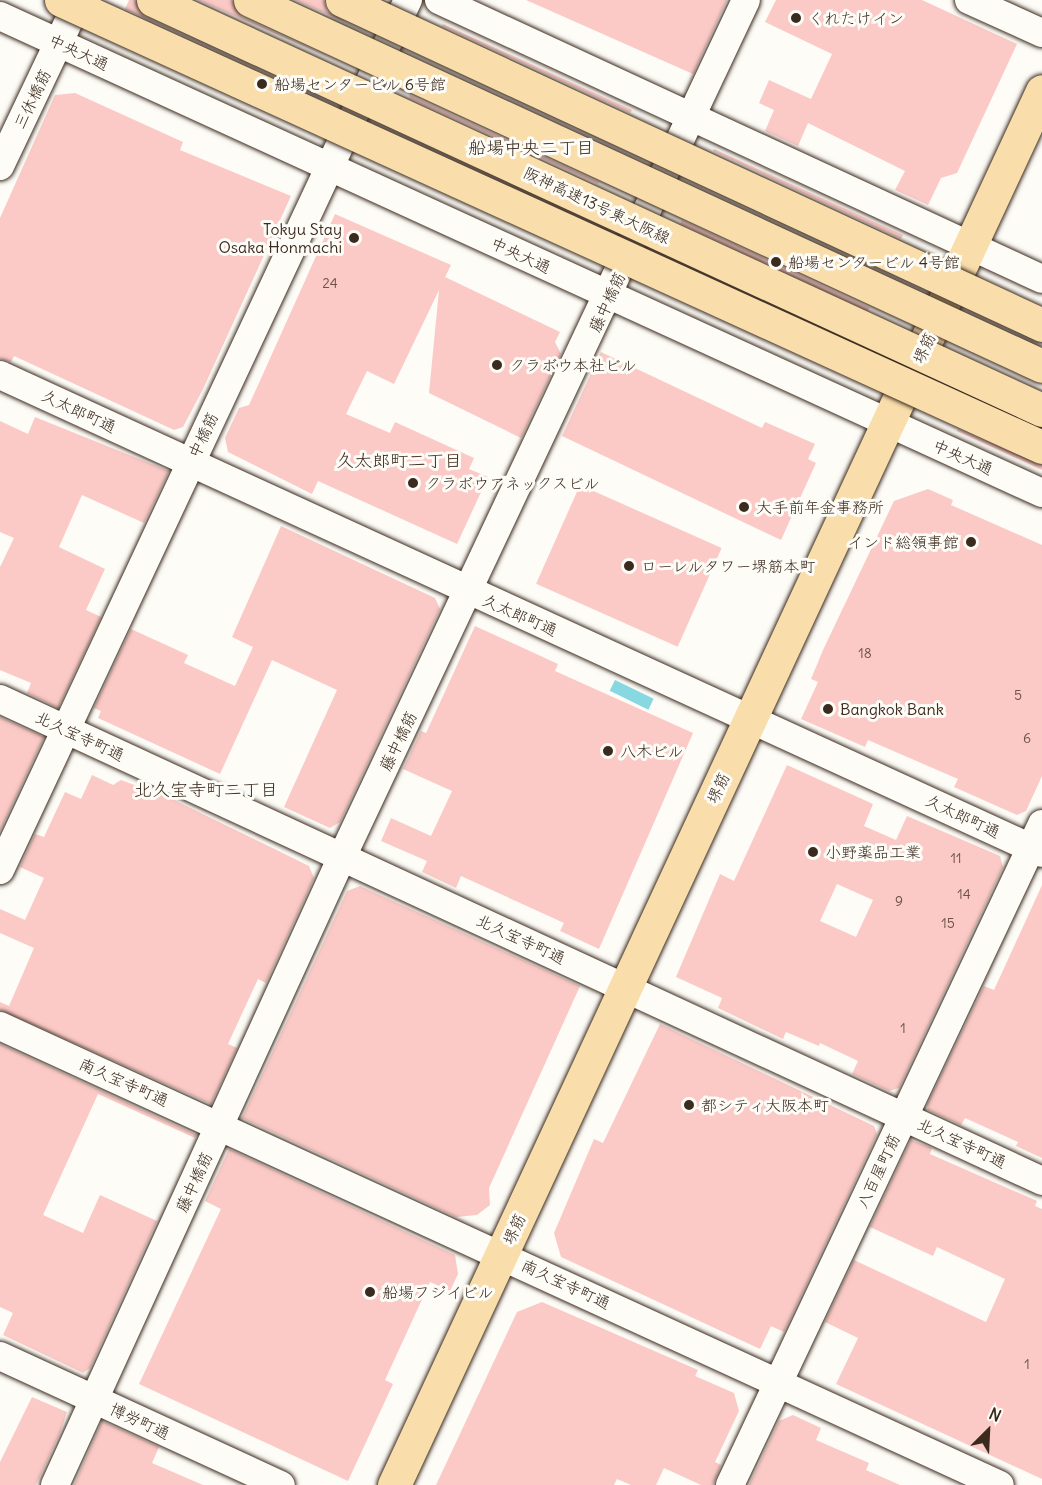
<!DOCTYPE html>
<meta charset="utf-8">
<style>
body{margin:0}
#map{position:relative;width:1042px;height:1485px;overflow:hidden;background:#fdfcf7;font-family:Delius,"Klee One",sans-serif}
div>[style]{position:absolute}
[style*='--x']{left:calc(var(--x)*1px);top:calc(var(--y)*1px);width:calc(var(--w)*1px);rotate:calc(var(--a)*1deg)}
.water>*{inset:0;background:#87d8e1;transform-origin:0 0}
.building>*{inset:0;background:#fbcac7;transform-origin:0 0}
.roads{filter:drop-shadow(0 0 2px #3b2a1e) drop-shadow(0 0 2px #3b2a1e)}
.minor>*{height:28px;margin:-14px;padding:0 14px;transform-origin:14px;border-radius:14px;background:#fdfcf7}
.major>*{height:33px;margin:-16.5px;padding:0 16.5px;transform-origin:16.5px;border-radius:16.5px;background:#f9deab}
.bridges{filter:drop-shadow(0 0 2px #3b2a1e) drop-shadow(0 0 2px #3b2a1e)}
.major-bridge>*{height:33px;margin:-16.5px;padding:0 16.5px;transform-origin:16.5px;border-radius:16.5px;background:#f9deab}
.highway-bridge>*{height:33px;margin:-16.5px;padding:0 16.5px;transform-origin:16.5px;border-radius:16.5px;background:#f9deab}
.dots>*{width:16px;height:16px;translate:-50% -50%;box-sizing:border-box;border:3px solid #fdfcf7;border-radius:50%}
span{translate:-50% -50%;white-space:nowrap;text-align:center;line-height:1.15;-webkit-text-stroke:6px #fdfcf7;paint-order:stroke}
.number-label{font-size:14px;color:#6b5248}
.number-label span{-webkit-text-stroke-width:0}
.poi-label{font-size:16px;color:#3b2a1e}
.left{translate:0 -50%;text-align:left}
.right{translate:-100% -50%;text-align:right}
.street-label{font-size:16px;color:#3b2a1e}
.neighbourhood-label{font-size:18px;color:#3b2a1e}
.north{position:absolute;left:958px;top:1401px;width:60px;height:60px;-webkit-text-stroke:4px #fdfcf7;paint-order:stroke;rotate:24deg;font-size:16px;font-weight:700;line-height:24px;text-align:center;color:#3b2a1e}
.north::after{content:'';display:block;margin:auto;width:21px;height:27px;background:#3b2a1e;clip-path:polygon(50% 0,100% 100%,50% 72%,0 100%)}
</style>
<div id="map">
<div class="water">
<div style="left:615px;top:680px;width:43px;height:12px;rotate:26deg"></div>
</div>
<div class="building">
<div style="clip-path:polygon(129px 0,135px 0,145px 17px,274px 76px,125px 9px)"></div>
<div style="clip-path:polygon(198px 0,232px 0,242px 17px,331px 58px)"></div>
<div style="clip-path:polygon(295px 0,324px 0,327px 11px,347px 23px)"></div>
<div style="clip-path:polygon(526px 0,727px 0,693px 74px)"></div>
<div style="clip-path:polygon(776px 0,922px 0,1017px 44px,957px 173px,941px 178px,928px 205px,895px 190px,905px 171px,808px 123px,798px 146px,765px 131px,774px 110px,759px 103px,769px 80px,811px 99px,832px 54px,765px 22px)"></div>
<div style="clip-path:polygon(443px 24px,632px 110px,630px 113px,442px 26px)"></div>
<div style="clip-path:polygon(75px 93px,183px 142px,180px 150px,291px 196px,203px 389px,183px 427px,174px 430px,14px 356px,11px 362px,0 359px,0 218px,55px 95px)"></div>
<div style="clip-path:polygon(410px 95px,599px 182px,598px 184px,409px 98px)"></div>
<div style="clip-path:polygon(714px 149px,903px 235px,901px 239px,713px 151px)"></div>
<div style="clip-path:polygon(335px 214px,451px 265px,445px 277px,560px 332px,555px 342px,561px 354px,521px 438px,429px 393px,439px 290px,394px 384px,367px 371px,346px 414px,390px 433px,395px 422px,474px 458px,469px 469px,488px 477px,457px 544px,318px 481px,312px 494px,228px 452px,225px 438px,239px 408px,249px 405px)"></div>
<div style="left:682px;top:220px;width:207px;height:4px;rotate:25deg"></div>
<div style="clip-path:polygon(601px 352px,762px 428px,765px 422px,815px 444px,808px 459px,816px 463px,781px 540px,562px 436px)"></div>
<div style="clip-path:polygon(35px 417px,169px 471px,144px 523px,82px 495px,59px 547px,105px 569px,86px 610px,101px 617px,58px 708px,27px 693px,31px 683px,0 670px,0 567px,14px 538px,0 532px,0 421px,28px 434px)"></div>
<div style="clip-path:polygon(958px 429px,1042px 465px,1042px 470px,957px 431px)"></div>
<div style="left:580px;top:485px;width:155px;height:108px;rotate:24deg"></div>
<div style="clip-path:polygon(928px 489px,953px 500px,951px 505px,1042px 545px,1042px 776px,1026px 811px,1017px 815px,954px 787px,958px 779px,868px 740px,865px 747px,801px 719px,818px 682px,811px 679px,823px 650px,894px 501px)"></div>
<div style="clip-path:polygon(281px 526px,435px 598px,440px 609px,340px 822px,330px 828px,284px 807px,337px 690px,272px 660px,220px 774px,98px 718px,101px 711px,94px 708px,131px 629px,188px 655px,184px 663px,235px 686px,253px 647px,232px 637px)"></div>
<div style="clip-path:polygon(475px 626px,558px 664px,555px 671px,693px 733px,599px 949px,560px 931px,564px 923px,461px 876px,456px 888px,422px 872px,427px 861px,381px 841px,391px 818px,431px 836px,452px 791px,403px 769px,421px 731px,426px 733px)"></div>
<div style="clip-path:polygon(0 717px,44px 737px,0 831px)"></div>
<div style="clip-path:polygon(evenodd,787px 765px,873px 804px,864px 826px,896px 840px,907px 816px,1000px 856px,1003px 867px,899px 1088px,889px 1091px,852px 1074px,858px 1061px,820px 1043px,819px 1046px,786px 1032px,783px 1039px,718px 1008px,722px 998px,676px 977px,720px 874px,734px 881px,787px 765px,837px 884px,873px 900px,856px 937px,820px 921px,837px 884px)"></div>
<div style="clip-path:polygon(92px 775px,113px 785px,121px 780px,170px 798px,309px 866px,314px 878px,266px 983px,258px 979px,228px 1044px,237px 1048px,211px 1104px,0 1010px,0 1002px,9px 1006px,34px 948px,0 933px,0 909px,25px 920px,44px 878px,20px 867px,35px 834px,44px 837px,65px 792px,81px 799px)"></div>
<div style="clip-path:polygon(1042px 885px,1042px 1158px,1016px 1146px,1018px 1142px,965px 1118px,961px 1125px,928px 1110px,927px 1105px,984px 986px,994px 990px)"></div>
<div style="clip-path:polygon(360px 886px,580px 986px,489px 1188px,490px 1205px,477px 1215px,456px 1217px,242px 1118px,347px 891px)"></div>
<div style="clip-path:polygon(660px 1024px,874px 1126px,877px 1134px,784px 1332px,771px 1326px,760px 1349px,561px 1257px,554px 1233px,594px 1139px,603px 1143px)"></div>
<div style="clip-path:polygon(0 1044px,197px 1135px,195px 1138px,98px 1094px,43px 1215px,83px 1233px,100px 1195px,157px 1221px,90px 1368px,83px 1373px,3px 1335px,13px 1313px,0 1307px)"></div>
<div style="clip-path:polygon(911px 1140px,932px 1148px,930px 1154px,1037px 1201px,1035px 1206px,1042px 1209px,1042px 1479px,836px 1384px,858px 1338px,825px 1322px,854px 1260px,986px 1322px,1005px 1279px,937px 1247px,933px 1256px,870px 1227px)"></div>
<div style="clip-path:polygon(229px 1149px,455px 1255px,458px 1274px,450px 1291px,430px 1282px,385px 1380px,393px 1384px,348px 1481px,139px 1384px,221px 1209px,205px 1201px)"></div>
<div style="clip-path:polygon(542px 1302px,698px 1370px,695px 1376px,734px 1393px,739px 1411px,715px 1462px,721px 1465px,713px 1485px,701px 1485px,664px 1468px,656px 1485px,631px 1485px,617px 1479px,614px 1485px,436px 1485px,517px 1312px)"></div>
<div style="clip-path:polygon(32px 1397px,67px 1412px,60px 1433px,36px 1485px,0 1485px,0 1462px)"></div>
<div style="clip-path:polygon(793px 1415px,821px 1428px,816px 1440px,869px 1463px,866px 1470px,900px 1485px,749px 1485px,779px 1421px)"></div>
<div style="clip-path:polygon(102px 1421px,159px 1447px,152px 1463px,203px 1485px,74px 1485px)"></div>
</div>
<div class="roads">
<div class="minor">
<div style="--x:439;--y:0;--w:664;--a:24.83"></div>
<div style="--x:969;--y:0;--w:80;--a:24.3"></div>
<div style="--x:0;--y:16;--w:1146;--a:24.6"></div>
<div style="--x:0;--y:166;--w:184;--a:-64.6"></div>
<div style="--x:0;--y:375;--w:1146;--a:24.64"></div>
<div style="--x:0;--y:699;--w:1148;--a:24.82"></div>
<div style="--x:0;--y:870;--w:961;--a:-64.88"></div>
<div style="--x:0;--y:1026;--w:1100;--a:24.66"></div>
<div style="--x:0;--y:1356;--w:309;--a:24.7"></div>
<div style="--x:55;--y:1485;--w:690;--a:-65.44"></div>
<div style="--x:342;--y:857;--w:947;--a:-64.76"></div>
<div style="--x:730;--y:1485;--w:731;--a:-64.73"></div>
</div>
<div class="major">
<div style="--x:394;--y:1485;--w:1537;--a:-65.07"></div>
</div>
</div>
<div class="bridges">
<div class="major-bridge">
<div style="--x:61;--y:0;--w:1078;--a:24.5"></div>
<div style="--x:342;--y:0;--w:772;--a:24.9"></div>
</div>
<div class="highway-bridge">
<div style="--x:153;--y:0;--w:979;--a:24.76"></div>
<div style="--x:250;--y:0;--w:872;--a:24.8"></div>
</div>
</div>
<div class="dots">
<div style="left:796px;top:18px;background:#3b2a1e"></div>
<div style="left:262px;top:84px;background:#3b2a1e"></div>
<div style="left:354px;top:238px;background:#3b2a1e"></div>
<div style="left:776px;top:262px;background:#3b2a1e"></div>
<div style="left:497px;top:365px;background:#3b2a1e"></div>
<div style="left:413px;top:483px;background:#3b2a1e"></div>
<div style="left:744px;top:507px;background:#3b2a1e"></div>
<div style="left:971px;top:542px;background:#3b2a1e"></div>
<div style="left:629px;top:566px;background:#3b2a1e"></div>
<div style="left:828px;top:709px;background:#3b2a1e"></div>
<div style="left:608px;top:751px;background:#3b2a1e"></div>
<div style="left:813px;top:852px;background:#3b2a1e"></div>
<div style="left:689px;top:1105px;background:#3b2a1e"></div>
<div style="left:370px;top:1292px;background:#3b2a1e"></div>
</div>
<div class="number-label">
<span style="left:330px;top:283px">24</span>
<span style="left:865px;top:653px">18</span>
<span style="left:1018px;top:695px">5</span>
<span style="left:1027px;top:738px">6</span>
<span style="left:956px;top:858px">11</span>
<span style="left:964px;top:894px">14</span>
<span style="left:899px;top:901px">9</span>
<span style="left:948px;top:923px">15</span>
<span style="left:903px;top:1028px">1</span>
<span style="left:1027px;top:1364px">1</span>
</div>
<div class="poi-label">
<span class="left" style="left:808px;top:18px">くれたけイン</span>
<span class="left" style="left:274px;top:84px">船場センタービル 6号館</span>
<span class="right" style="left:342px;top:238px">Tokyu Stay<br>Osaka Honmachi</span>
<span class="left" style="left:788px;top:262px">船場センタービル 4号館</span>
<span class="left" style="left:509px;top:365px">クラボウ本社ビル</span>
<span class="left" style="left:425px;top:483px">クラボウアネックスビル</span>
<span class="left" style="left:756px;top:507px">大手前年金事務所</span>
<span class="right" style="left:959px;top:542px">インド総領事館</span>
<span class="left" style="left:641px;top:566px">ローレルタワー堺筋本町</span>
<span class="left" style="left:840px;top:709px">Bangkok Bank</span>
<span class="left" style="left:620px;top:751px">八木ビル</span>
<span class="left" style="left:825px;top:852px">小野薬品工業</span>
<span class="left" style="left:701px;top:1105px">都シティ大阪本町</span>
<span class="left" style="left:382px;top:1292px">船場フジイビル</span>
</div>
<div class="street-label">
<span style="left:79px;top:52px;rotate:25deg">中央大通</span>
<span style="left:32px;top:99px;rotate:-64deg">三休橋筋</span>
<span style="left:597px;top:205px;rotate:25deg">阪神高速13号東大阪線</span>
<span style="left:521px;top:255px;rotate:25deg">中央大通</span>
<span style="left:607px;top:302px;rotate:-65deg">藤中橋筋</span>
<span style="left:924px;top:348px;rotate:-65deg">堺筋</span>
<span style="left:79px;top:411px;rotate:25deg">久太郎町通</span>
<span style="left:203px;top:435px;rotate:-65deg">中橋筋</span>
<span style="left:963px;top:457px;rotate:24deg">中央大通</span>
<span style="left:520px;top:615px;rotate:24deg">久太郎町通</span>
<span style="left:80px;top:736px;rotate:25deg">北久宝寺町通</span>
<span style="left:398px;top:741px;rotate:-64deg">藤中橋筋</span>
<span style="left:718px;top:788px;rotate:-65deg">堺筋</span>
<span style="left:963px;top:816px;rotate:25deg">久太郎町通</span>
<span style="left:521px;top:939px;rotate:25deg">北久宝寺町通</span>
<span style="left:124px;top:1082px;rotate:24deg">南久宝寺町通</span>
<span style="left:962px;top:1143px;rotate:25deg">北久宝寺町通</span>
<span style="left:878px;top:1171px;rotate:-65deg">八百屋町筋</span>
<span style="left:194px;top:1182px;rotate:-65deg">藤中橋筋</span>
<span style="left:514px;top:1229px;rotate:-65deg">堺筋</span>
<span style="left:566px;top:1284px;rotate:25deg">南久宝寺町通</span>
<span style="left:140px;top:1421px;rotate:25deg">博労町通</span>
</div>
<div class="neighbourhood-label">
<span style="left:531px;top:148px">船場中央二丁目</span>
<span style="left:399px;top:461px">久太郎町二丁目</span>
<span style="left:206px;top:790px">北久宝寺町二丁目</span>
</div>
<div class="north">N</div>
</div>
